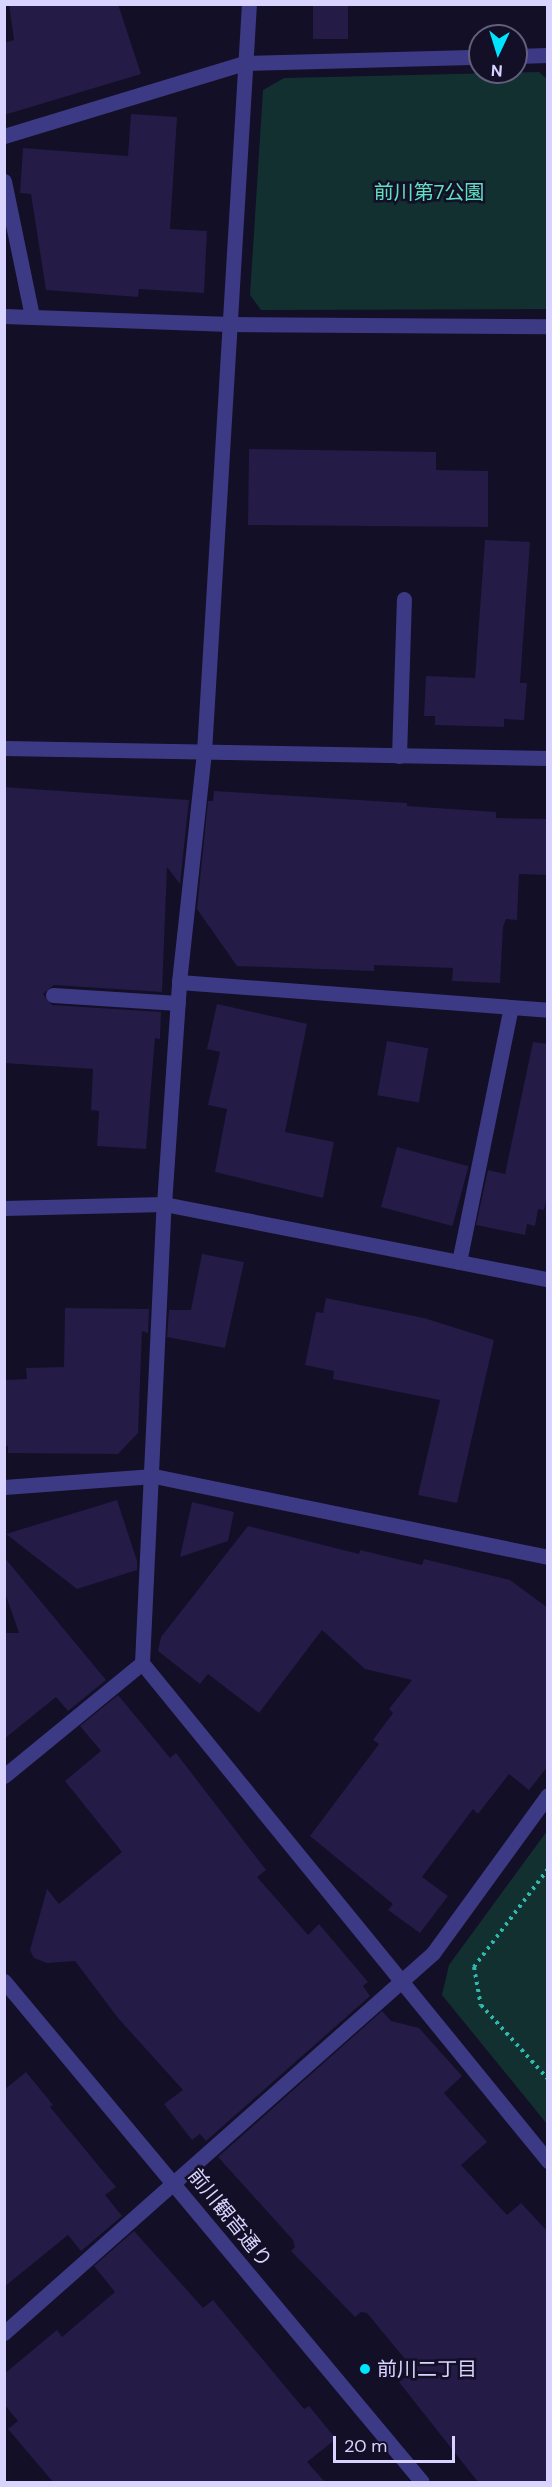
<!DOCTYPE html>
<meta charset="utf-8">
<style>
body{margin:0}
#map{position:relative;width:552px;height:2487px;overflow:hidden;background:#130f26;font-family:"DM Sans","Noto Sans JP",sans-serif}
div>[style]{position:absolute}
[style*='--x']{left:calc(var(--x)*1px);top:calc(var(--y)*1px);width:calc(var(--w)*1px);rotate:calc(var(--a)*1deg)}
.green>*{inset:0;background:#12302f}
.building>*{inset:0;background:#241b47;transform-origin:0 0}
.path>*{height:4px;margin-top:-2px;transform-origin:0;background:repeating-linear-gradient(90deg,#2fb8b0 0 3px,transparent 0 7.5px)}
.service>*{height:15px;margin:-7.5px;padding:0 7.5px;transform-origin:7.5px;border-radius:7.5px;background:#3d3a85}
.minor>*{height:15px;margin:-7.5px;padding:0 7.5px;transform-origin:7.5px;border-radius:7.5px;background:#3d3a85}
.tertiary>*{height:15px;margin:-7.5px;padding:0 7.5px;transform-origin:7.5px;border-radius:7.5px;background:#3d3a85}
.dots>*{width:16px;height:16px;translate:-50% -50%;box-sizing:border-box;border:3px solid #130f26;border-radius:50%}
span{translate:-50% -50%;white-space:nowrap;text-align:center;line-height:1.15;-webkit-text-stroke:5px #130f26;paint-order:stroke}
.park-label{font-size:20px;color:#5fe0c0}
.street-label{font-size:20px;color:#d9d4ff}
.poi-label{font-size:20px;color:#d9d4ff}
.left{translate:0 -50%;text-align:left}
.frame{position:absolute;inset:0;border:6px solid #d9d4ff;pointer-events:none}
.north{position:absolute;left:468px;top:24px;width:60px;height:60px;box-sizing:border-box;background:#130f26;border:2px solid #625e7d;border-radius:50%;rotate:184deg;font-size:16px;font-weight:700;line-height:24px;text-align:center;color:#d9d4ff}
.north::after{content:'';display:block;margin:auto;width:21px;height:27px;background:#00e5ff;clip-path:polygon(50% 0,100% 100%,50% 72%,0 100%)}
.scale{position:absolute;left:333px;top:2436px;width:122px;height:27px;box-sizing:border-box;border:3px solid #d9d4ff;border-top:0;padding-left:8px;font-size:18px;line-height:21px;white-space:nowrap;color:#d9d4ff;-webkit-text-stroke:4px #130f26;paint-order:stroke}
</style>
<div id="map">
<div class="green">
<div style="clip-path:polygon(539px 72px,548px 80px,547px 309px,261px 310px,250px 295px,263px 90px,284px 78px)"></div>
<div style="clip-path:polygon(547px 1831px,548px 2124px,547px 2124px,442px 1995px,449px 1965px)"></div>
</div>
<div class="building">
<div style="clip-path:polygon(9px 4px,118px 4px,141px 74px,4px 115px,4px 43px,14px 40px)"></div>
<div style="left:313px;top:4px;width:35px;height:35px"></div>
<div style="clip-path:polygon(131px 114px,177px 117px,170px 229px,207px 231px,204px 293px,139px 289px,138px 297px,46px 290px,31px 194px,20px 193px,23px 148px,128px 156px)"></div>
<div style="clip-path:polygon(249px 449px,436px 452px,436px 470px,488px 471px,488px 527px,248px 525px)"></div>
<div style="clip-path:polygon(485px 540px,530px 542px,520px 683px,527px 683px,524px 720px,504px 719px,504px 727px,435px 725px,435px 716px,424px 716px,426px 676px,475px 678px)"></div>
<div style="clip-path:polygon(4px 787px,189px 800px,180px 884px,167px 867px,162px 992px,54px 985px,43px 994px,52px 1005px,161px 1012px,160px 1039px,155px 1038px,146px 1149px,97px 1146px,99px 1111px,91px 1110px,93px 1069px,4px 1063px)"></div>
<div style="clip-path:polygon(214px 791px,407px 803px,407px 806px,496px 812px,496px 818px,548px 819px,548px 875px,519px 874px,517px 920px,506px 919px,503px 927px,500px 983px,452px 981px,453px 968px,374px 965px,374px 971px,237px 966px,197px 909px,208px 801px,213px 801px)"></div>
<div style="clip-path:polygon(217px 1004px,307px 1024px,285px 1132px,334px 1142px,323px 1198px,215px 1172px,227px 1109px,208px 1105px,220px 1052px,207px 1049px)"></div>
<div style="left:387px;top:1041px;width:42px;height:55px;rotate:10deg"></div>
<div style="clip-path:polygon(533px 1042px,548px 1044px,548px 1191px,544px 1210px,538px 1209px,535px 1226px,527px 1224px,525px 1235px,476px 1225px,488px 1170px,505px 1174px)"></div>
<div style="left:397px;top:1147px;width:74px;height:62px;rotate:15deg"></div>
<div style="clip-path:polygon(202px 1254px,244px 1262px,225px 1348px,167px 1337px,169px 1310px,191px 1310px)"></div>
<div style="clip-path:polygon(326px 1298px,424px 1318px,494px 1340px,457px 1503px,418px 1495px,440px 1400px,333px 1379px,334px 1371px,305px 1365px,316px 1312px,323px 1313px)"></div>
<div style="clip-path:polygon(65px 1308px,149px 1309px,148px 1333px,142px 1331px,138px 1433px,118px 1454px,8px 1453px,8px 1446px,4px 1446px,4px 1380px,27px 1379px,26px 1368px,64px 1367px)"></div>
<div style="clip-path:polygon(117px 1500px,137px 1561px,137px 1570px,77px 1589px,6px 1534px)"></div>
<div style="clip-path:polygon(192px 1502px,234px 1512px,228px 1541px,180px 1557px)"></div>
<div style="clip-path:polygon(248px 1526px,359px 1554px,360px 1550px,422px 1565px,424px 1559px,510px 1580px,548px 1608px,548px 1766px,529px 1790px,509px 1774px,478px 1814px,473px 1809px,422px 1877px,448px 1896px,420px 1933px,388px 1910px,393px 1904px,310px 1836px,379px 1744px,373px 1740px,393px 1713px,389px 1709px,412px 1680px,365px 1669px,322px 1630px,259px 1713px,208px 1674px,200px 1684px,158px 1651px,161px 1637px)"></div>
<div style="clip-path:polygon(4px 1557px,106px 1680px,68px 1711px,56px 1697px,4px 1739px,4px 1633px,19px 1633px,4px 1590px)"></div>
<div style="clip-path:polygon(118px 1695px,170px 1758px,176px 1753px,266px 1870px,257px 1877px,308px 1935px,319px 1924px,368px 1982px,363px 1986px,370px 1996px,206px 2141px,200px 2134px,192px 2140px,164px 2104px,183px 2090px,118px 2018px,75px 1961px,47px 1963px,34px 1958px,30px 1950px,47px 1889px,59px 1904px,122px 1852px,65px 1781px,101px 1751px,80px 1726px)"></div>
<div style="clip-path:polygon(382px 2011px,391px 2021px,419px 2028px,462px 2076px,444px 2093px,487px 2142px,461px 2165px,507px 2215px,521px 2203px,548px 2232px,548px 2482px,478px 2482px,399px 2382px,414px 2370px,367px 2313px,361px 2312px,355px 2317px,291px 2251px,295px 2247px,293px 2240px,218px 2157px)"></div>
<div style="clip-path:polygon(26px 2072px,53px 2105px,50px 2107px,116px 2187px,105px 2195px,122px 2216px,81px 2251px,68px 2235px,4px 2287px,4px 2090px)"></div>
<div style="clip-path:polygon(134px 2231px,203px 2308px,213px 2300px,304px 2409px,309px 2406px,336px 2439px,307px 2462px,325px 2482px,53px 2482px,8px 2429px,18px 2421px,4px 2404px,4px 2374px,57px 2330px,62px 2337px,115px 2292px,94px 2266px)"></div>
</div>
<div class="path">
<div style="--x:548;--y:1869;--w:123;--a:127.1"></div>
<div style="--x:474;--y:1967;--w:39;--a:80"></div>
<div style="--x:481;--y:2005;--w:100;--a:47.8"></div>
</div>
<div class="service">
<div style="--x:399;--y:756;--w:157;--a:-88.2"></div>
<div style="--x:53;--y:995;--w:125;--a:3.7"></div>
</div>
<div class="minor">
<div style="--x:516;--y:56;--w:32;--a:-2"></div>
<div style="--x:4;--y:136;--w:252;--a:-16.9"></div>
<div style="--x:245;--y:63;--w:235;--a:-1.5"></div>
<div style="--x:4;--y:181;--w:138;--a:78.3"></div>
<div style="--x:4;--y:316;--w:226;--a:2"></div>
<div style="--x:230;--y:324;--w:318;--a:0.4"></div>
<div style="--x:179;--y:982;--w:370;--a:4.3"></div>
<div style="--x:459;--y:1262;--w:260;--a:-78.5"></div>
<div style="--x:4;--y:1487;--w:150;--a:-4.2"></div>
<div style="--x:154;--y:1476;--w:402;--a:11.6"></div>
<div style="--x:142;--y:1663;--w:643;--a:50.81"></div>
<div style="--x:4;--y:1776;--w:178;--a:-39.3"></div>
<div style="--x:142;--y:1663;--w:460;--a:-87.3"></div>
<div style="--x:164;--y:1204;--w:223;--a:-86.1"></div>
<div style="--x:179;--y:982;--w:231;--a:-83.8"></div>
<div style="--x:204;--y:752;--w:749;--a:-86.56"></div>
<div style="--x:4;--y:2333;--w:573;--a:-41.53"></div>
<div style="--x:433;--y:1953;--w:195;--a:-54"></div>
</div>
<div class="tertiary">
<div style="--x:4;--y:748;--w:544;--a:1.05"></div>
<div style="--x:4;--y:1208;--w:160;--a:-1.4"></div>
<div style="--x:164;--y:1204;--w:391;--a:11.1"></div>
<div style="--x:4;--y:1981;--w:652;--a:50.16"></div>
</div>
<div class="dots">
<div style="left:365px;top:2369px;background:#00e5ff"></div>
</div>
<div class="park-label">
<span style="left:429px;top:192px">前川第7公園</span>
</div>
<div class="street-label">
<span style="left:230px;top:2218px;rotate:51deg">前川観音通り</span>
</div>
<div class="poi-label">
<span class="left" style="left:377px;top:2369px">前川二丁目</span>
</div>
<div class="frame"></div>
<div class="north">N</div>
<div class="scale">20 m</div>
</div>
